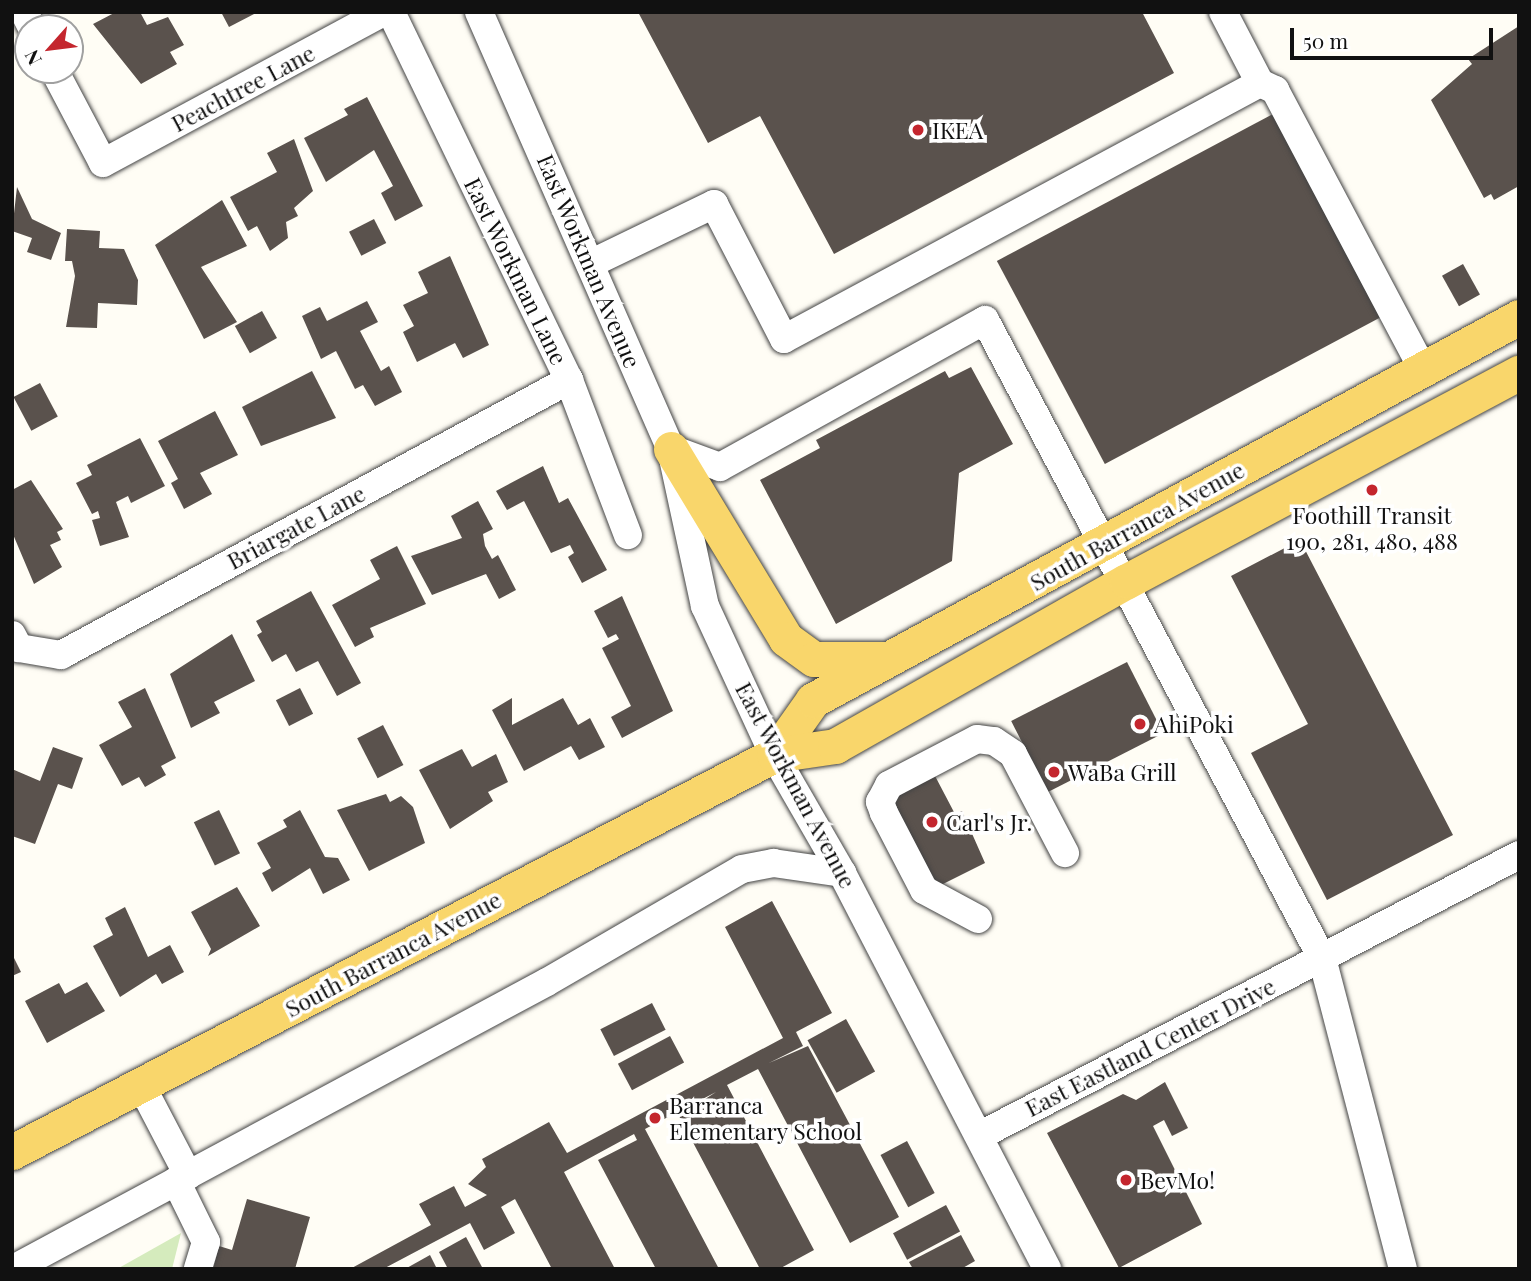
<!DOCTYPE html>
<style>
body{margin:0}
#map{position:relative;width:1531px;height:1281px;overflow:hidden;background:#fffdf5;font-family:"Playfair Display",serif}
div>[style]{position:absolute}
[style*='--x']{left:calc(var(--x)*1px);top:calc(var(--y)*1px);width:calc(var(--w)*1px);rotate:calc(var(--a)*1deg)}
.green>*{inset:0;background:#d5ebbd}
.building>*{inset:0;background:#5a524d;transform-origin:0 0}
.roads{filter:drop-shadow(0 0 2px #444) drop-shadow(0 0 2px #444)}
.minor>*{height:28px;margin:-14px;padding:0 14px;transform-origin:14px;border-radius:14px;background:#fff}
.major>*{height:35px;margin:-17.5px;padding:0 17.5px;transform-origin:17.5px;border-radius:17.5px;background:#f9d66b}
.dots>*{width:19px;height:19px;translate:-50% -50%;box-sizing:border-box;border:4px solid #fff;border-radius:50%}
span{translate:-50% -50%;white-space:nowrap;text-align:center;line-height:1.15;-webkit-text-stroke:7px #fff;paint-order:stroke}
.street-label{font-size:23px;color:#111}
.poi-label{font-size:23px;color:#111}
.left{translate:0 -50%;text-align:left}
.frame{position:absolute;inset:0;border:14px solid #111;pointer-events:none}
.north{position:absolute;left:14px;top:14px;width:70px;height:70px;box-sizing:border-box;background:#fff;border:2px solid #a0a0a0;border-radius:50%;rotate:242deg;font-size:19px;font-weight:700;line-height:28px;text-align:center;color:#111}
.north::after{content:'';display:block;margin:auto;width:24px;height:32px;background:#c4262e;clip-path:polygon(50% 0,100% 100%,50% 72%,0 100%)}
.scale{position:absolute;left:1290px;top:28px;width:203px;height:32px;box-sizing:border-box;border:4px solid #111;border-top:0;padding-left:9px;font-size:21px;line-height:24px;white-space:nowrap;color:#111;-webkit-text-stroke:5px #fff;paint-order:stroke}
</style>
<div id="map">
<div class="green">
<div style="clip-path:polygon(181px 1233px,172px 1269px,117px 1269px)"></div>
</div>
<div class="building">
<div style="clip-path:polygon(116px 12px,140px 12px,147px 25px,168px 17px,184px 45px,170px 52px,177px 64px,141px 84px,93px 24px)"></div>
<div style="clip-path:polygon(221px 12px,258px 12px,229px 27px)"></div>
<div style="clip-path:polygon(638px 12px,1142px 12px,1174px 73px,834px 254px,760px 116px,708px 143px)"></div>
<div style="clip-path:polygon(1519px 26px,1519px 186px,1494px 200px,1491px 194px,1484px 198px,1431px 100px,1472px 64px,1468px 59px)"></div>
<div style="clip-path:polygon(367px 97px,423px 206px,395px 221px,381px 193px,393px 186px,374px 150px,326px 182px,304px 138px,348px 115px,344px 109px)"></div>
<div style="left:1275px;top:113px;width:230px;height:315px;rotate:62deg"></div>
<div style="clip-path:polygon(294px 139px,313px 191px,294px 208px,298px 216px,286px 222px,288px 238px,270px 251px,257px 226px,248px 231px,230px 197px,277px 172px,267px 153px)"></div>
<div style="clip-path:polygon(17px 187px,32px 219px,61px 233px,51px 260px,27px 252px,32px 238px,12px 231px)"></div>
<div style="clip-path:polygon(222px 200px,247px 246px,201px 267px,237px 322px,204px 339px,155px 245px)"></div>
<div style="left:374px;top:219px;width:27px;height:28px;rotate:63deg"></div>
<div style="clip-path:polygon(67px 229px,100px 231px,99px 248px,124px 249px,138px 280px,137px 305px,98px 303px,97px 328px,66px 327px,75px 276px,72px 261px,65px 261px)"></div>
<div style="clip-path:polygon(450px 256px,489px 345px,463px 358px,455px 343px,417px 362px,403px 332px,414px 326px,403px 305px,428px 293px,418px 272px)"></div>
<div style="left:1463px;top:264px;width:35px;height:24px;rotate:61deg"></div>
<div style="clip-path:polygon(367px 301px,378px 322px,360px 331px,381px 371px,389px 366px,402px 392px,375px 406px,363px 385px,355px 389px,336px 351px,321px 359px,302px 316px,320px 307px,327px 321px)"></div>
<div style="left:262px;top:311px;width:31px;height:31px;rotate:61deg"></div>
<div style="clip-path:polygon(971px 367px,1013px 444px,959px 473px,952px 561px,836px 624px,760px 480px,820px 448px,816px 440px,945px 371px,949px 378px)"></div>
<div style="clip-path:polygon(312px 371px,336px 418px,261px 446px,242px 407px)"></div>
<div style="left:40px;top:383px;width:38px;height:30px;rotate:62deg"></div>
<div style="clip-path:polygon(215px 411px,238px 455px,200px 473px,212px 494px,184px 509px,171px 483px,178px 479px,158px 441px)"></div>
<div style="clip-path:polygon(140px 438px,165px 486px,131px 503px,128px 496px,116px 502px,129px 537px,100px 546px,92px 520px,100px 518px,98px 511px,92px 514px,76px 483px,92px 475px,87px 465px)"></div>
<div style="clip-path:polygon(543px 466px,559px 503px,568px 498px,607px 570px,582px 583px,568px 557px,574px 553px,570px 545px,551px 553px,524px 501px,507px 510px,496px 491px)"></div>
<div style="clip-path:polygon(31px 480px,63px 529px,57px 532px,61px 540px,50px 545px,62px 567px,34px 584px,12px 532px,12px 490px)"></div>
<div style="clip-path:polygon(478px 501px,493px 529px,483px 534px,485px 546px,492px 559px,498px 555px,516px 590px,499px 599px,486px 574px,432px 595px,411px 556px,462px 538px,451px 516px)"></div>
<div style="clip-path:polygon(1300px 540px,1453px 835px,1327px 900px,1251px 753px,1308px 724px,1231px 576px)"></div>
<div style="clip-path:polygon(397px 546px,426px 604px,370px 628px,374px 637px,355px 647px,332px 605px,380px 579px,370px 560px)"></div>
<div style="clip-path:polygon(311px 591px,361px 683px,337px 696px,318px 661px,296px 672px,286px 654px,272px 662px,257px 635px,262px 632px,256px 621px)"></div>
<div style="clip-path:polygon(622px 596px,673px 711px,622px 738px,611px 717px,631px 706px,602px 648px,619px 639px,616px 634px,608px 638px,594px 611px)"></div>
<div style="clip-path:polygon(232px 634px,255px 681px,214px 702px,220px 713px,191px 728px,170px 674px)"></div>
<div style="left:1127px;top:662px;width:80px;height:130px;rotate:63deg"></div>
<div style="clip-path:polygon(145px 688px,176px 758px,161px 766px,166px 775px,145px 787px,139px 777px,122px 786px,99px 745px,132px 727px,118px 702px)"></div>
<div style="left:300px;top:688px;width:29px;height:27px;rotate:63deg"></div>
<div style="clip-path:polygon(512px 698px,512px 725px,563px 698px,578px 725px,590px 718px,605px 747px,579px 760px,571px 746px,524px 771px,492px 710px)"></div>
<div style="left:383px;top:725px;width:45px;height:29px;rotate:63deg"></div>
<div style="clip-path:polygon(53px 747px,83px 758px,72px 789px,58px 784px,35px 844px,12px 836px,12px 769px,40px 781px)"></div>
<div style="clip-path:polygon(462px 749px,472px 767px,496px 754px,508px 782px,488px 792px,493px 801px,450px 829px,419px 770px)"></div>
<div style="clip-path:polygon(934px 774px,955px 814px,962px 811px,985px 863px,941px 885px,929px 879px,884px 800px)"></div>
<div style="clip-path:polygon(386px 794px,390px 802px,401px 796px,413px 807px,425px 843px,369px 871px,337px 810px)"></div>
<div style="left:219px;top:810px;width:48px;height:28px;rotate:64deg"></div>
<div style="clip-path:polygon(300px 810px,325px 857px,338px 858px,350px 880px,323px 894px,310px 868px,272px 892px,262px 873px,271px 868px,257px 843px,287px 827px,283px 820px)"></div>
<div style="clip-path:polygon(237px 887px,260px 926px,208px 956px,211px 949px,191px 912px)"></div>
<div style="clip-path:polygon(772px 901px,832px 1013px,796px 1032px,803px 1046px,769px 1063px,808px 1046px,899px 1217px,850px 1243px,758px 1069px,727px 1085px,814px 1250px,779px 1269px,760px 1269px,679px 1116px,716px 1092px,645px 1129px,719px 1269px,656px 1269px,598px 1160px,637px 1140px,634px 1134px,564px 1172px,615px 1269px,552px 1269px,515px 1199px,501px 1207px,515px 1233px,484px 1250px,470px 1223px,383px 1269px,350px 1269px,431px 1225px,419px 1204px,454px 1186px,465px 1207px,487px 1195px,468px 1184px,486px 1167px,482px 1159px,549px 1122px,567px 1153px,783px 1038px,725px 927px)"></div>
<div style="clip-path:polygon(125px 907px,148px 957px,170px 945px,184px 972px,162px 984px,156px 974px,120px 997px,93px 946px,113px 935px,105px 918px)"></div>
<div style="clip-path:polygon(12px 954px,21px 972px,12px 976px)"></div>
<div style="clip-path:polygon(87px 982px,105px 1011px,47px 1043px,25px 1001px,59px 983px,65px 994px)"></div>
<div style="left:652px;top:1003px;width:30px;height:58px;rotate:63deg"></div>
<div style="left:846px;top:1019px;width:60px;height:44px;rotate:61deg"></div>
<div style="left:670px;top:1036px;width:30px;height:59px;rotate:62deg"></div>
<div style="clip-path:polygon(1165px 1082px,1188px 1128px,1172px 1136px,1164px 1120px,1153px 1126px,1202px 1224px,1119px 1268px,1047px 1133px,1123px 1094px,1136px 1100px)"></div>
<div style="left:907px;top:1141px;width:59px;height:30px;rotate:62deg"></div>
<div style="clip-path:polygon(247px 1199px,310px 1217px,295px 1269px,213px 1269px,219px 1246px,232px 1250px)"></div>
<div style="left:946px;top:1205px;width:30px;height:60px;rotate:62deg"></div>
<div style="clip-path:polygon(961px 1235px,975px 1261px,961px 1269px,913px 1269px,909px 1262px)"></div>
<div style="clip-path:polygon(466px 1237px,483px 1269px,448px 1269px,439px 1252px)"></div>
<div style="clip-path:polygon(430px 1255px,437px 1269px,405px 1269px)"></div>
</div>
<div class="roads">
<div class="minor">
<div style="--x:24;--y:12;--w:18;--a:63"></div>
<div style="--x:391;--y:12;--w:409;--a:64.2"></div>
<div style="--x:569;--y:380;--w:166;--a:69.2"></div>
<div style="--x:479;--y:12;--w:477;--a:66.3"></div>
<div style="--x:671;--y:449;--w:161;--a:77.8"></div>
<div style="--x:705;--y:606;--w:164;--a:65.2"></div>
<div style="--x:774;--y:755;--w:136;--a:60"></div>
<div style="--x:842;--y:873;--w:446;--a:62.6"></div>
<div style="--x:54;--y:70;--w:105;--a:62.2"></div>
<div style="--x:103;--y:163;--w:319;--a:-28.3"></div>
<div style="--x:1260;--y:83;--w:17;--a:25"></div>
<div style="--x:1275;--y:90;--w:317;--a:62.1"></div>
<div style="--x:590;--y:264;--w:138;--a:-25.8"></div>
<div style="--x:714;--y:204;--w:152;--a:62.6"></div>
<div style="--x:784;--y:339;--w:540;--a:-28.27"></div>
<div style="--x:1260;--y:83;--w:80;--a:-117.5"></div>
<div style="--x:671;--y:449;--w:52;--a:20.2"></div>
<div style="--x:720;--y:467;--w:303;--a:-29"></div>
<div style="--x:985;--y:320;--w:722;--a:62.16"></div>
<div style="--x:1322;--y:958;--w:321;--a:75.4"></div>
<div style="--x:12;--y:635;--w:15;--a:62"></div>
<div style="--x:19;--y:648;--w:43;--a:9.5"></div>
<div style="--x:61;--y:655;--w:578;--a:-28.43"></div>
<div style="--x:978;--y:919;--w:61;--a:-151.8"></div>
<div style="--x:924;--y:890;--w:87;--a:-117.5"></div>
<div style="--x:884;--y:813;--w:12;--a:-110"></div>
<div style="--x:880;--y:802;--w:19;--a:-62"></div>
<div style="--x:889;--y:785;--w:99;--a:-27.6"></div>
<div style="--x:977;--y:739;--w:17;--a:7"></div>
<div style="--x:994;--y:741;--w:23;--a:34"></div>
<div style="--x:1013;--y:754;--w:112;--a:62.3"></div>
<div style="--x:141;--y:1085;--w:102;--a:62.4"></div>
<div style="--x:979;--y:1136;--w:609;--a:-27.49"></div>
<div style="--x:176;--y:1181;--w:68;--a:63.8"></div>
<div style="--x:206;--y:1242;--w:28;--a:107"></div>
<div style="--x:13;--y:1269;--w:606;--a:-28.26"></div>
<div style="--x:547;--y:982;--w:225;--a:-30.1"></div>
<div style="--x:742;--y:869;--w:32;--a:-11"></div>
<div style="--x:773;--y:863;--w:70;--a:8.2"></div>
</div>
<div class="major">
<div style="--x:671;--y:449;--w:222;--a:58.8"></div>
<div style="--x:786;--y:639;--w:34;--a:36"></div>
<div style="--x:814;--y:659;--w:71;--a:0"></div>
<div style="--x:774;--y:755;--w:67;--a:-54.7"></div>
<div style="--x:813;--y:700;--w:803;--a:-28.48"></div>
<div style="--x:12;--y:1152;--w:859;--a:-27.52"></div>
<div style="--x:774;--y:755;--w:62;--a:-8.4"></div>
<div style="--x:835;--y:746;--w:335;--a:-29.5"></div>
<div style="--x:1127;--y:581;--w:444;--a:-28"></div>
</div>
</div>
<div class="dots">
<div style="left:918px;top:130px;background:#c4262e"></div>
<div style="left:1372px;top:490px;background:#c4262e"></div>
<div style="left:1140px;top:724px;background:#c4262e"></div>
<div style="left:1054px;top:772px;background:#c4262e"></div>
<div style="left:932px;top:822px;background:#c4262e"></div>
<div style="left:655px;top:1118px;background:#c4262e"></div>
<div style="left:1126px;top:1180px;background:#c4262e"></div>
</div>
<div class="street-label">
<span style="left:243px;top:88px;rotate:-28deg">Peachtree Lane</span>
<span style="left:589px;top:261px;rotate:67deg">East Workman Avenue</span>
<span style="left:516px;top:271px;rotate:64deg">East Workman Lane</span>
<span style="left:1137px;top:526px;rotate:-29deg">South Barranca Avenue</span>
<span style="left:296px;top:527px;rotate:-28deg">Briargate Lane</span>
<span style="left:796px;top:785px;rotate:62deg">East Workman Avenue</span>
<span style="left:393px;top:954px;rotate:-28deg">South Barranca Avenue</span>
<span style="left:1150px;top:1047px;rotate:-27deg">East Eastland Center Drive</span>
</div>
<div class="poi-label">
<span class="left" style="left:932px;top:130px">IKEA</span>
<span style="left:1372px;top:528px">Foothill Transit<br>190, 281, 480, 488</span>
<span class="left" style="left:1154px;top:724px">AhiPoki</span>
<span class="left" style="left:1068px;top:772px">WaBa Grill</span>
<span class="left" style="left:946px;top:822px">Carl's Jr.</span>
<span class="left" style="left:669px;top:1118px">Barranca<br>Elementary School</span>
<span class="left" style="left:1140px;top:1180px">BevMo!</span>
</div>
<div class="frame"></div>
<div class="north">N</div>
<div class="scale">50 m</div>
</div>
